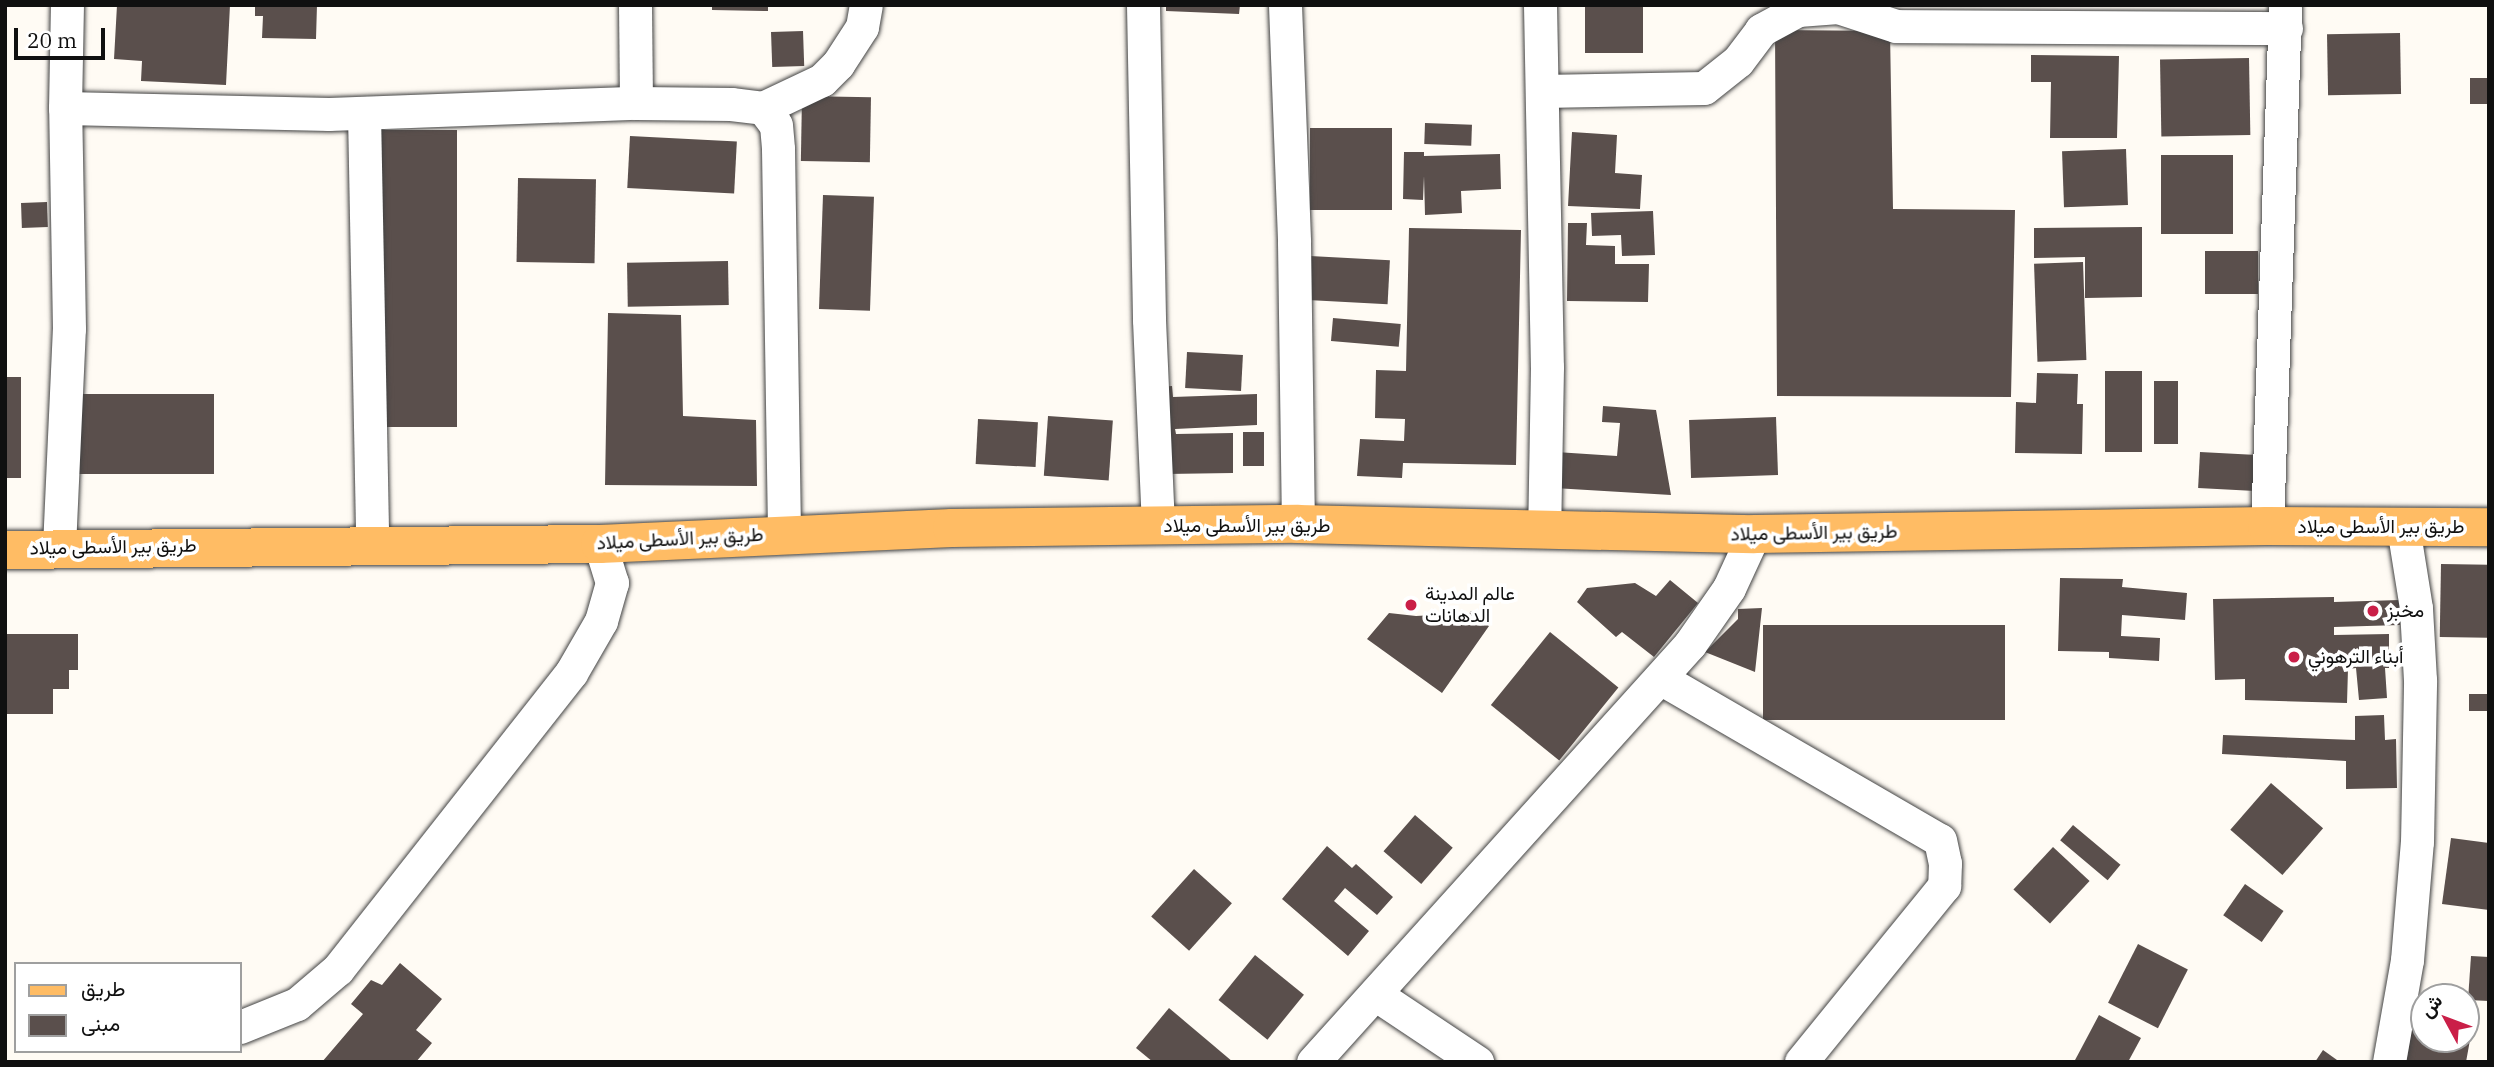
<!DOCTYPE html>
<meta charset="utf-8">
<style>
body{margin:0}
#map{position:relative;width:2494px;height:1067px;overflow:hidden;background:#fffbf4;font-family:"IBM Plex Serif",Vazirmatn,serif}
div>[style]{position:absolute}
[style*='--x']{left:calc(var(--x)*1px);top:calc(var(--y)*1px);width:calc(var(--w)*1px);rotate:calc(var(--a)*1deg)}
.building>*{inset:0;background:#5a4f4c;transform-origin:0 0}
.roads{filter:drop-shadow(0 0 2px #434343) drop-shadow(0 0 2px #434343)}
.minor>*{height:33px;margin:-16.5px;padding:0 16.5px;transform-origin:16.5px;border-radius:16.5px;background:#fff}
.primary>*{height:38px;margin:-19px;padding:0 19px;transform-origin:19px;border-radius:19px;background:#ffbc64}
.dots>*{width:19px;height:19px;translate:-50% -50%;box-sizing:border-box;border:4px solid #fff;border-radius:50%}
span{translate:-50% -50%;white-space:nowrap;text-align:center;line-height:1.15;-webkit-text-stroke:7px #fff;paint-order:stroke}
.street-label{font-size:19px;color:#101010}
.poi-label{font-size:19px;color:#101010}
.left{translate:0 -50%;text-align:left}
.frame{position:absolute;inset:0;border:7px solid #101010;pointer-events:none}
.legend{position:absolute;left:14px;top:962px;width:228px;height:91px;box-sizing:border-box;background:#fff;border:2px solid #9f9f9f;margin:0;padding:9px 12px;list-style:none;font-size:21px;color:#101010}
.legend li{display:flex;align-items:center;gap:14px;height:35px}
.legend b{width:35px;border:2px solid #9f9f9f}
.north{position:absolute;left:2410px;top:983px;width:70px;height:70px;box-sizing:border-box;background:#fff;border:2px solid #9f9f9f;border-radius:50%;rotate:311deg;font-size:19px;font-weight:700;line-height:28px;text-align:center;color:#101010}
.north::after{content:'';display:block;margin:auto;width:24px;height:32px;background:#ca1f48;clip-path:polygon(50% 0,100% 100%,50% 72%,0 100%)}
.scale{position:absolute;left:14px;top:28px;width:91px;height:32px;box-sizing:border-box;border:4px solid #101010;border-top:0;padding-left:9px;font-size:21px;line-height:24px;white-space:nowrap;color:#101010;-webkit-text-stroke:5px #fff;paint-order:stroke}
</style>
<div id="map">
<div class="building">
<div style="clip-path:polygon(117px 5px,230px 5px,226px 85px,141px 81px,142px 61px,114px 59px)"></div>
<div style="clip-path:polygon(255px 5px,317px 5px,316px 39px,262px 38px,263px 16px,255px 16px)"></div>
<div style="clip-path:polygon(712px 5px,768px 5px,768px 11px,712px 10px)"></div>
<div style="clip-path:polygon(1166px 5px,1240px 5px,1239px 14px,1166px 11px)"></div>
<div style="left:1585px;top:5px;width:58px;height:48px"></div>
<div style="clip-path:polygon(1775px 30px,1890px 31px,1893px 209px,2015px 210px,2011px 397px,1777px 396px)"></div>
<div style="left:803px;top:31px;width:35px;height:32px;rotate:88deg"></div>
<div style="left:2400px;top:33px;width:61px;height:73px;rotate:89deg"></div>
<div style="clip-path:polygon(2031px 55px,2119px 56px,2117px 138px,2050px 138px,2051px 82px,2031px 82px)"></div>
<div style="left:2249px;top:58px;width:77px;height:89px;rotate:89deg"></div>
<div style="left:2470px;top:78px;width:19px;height:26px"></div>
<div style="left:802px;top:96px;width:69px;height:65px;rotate:1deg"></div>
<div style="left:1425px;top:123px;width:47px;height:21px;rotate:2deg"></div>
<div style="left:1392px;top:128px;width:82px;height:82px;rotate:90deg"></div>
<div style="left:457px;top:130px;width:297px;height:82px;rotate:90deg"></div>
<div style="clip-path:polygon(1572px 132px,1617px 135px,1615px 173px,1642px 175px,1640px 209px,1568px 206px)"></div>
<div style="left:630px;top:136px;width:107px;height:52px;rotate:3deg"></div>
<div style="left:2126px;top:149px;width:56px;height:64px;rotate:88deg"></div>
<div style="clip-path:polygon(1404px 152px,1424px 152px,1424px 156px,1500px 154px,1501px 189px,1461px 191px,1462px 213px,1425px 215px,1424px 176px,1423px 200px,1403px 199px)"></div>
<div style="left:2233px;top:155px;width:79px;height:72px;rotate:90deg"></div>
<div style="left:518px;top:178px;width:78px;height:84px;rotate:1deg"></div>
<div style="left:823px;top:195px;width:51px;height:114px;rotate:2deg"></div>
<div style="left:47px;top:202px;width:25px;height:26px;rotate:88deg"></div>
<div style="clip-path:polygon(1653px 211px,1655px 255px,1622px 256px,1621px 235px,1592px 236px,1591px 213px)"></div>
<div style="clip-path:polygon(1568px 223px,1587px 223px,1586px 245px,1615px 246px,1615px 264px,1649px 264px,1648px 302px,1567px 301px)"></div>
<div style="clip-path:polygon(2142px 227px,2142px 297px,2085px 298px,2085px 257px,2034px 258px,2034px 228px)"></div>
<div style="clip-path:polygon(1409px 228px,1521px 230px,1516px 465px,1403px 463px,1402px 478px,1357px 476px,1360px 439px,1404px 441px,1405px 419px,1375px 418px,1376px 370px,1406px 371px)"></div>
<div style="left:2205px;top:251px;width:53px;height:43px"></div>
<div style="left:1310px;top:256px;width:80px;height:44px;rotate:3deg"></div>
<div style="left:728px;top:261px;width:44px;height:101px;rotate:89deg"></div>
<div style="left:2083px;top:262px;width:98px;height:49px;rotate:88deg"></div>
<div style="clip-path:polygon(608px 313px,681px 315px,683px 416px,756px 420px,757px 486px,605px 485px)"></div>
<div style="left:1333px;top:318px;width:68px;height:23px;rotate:5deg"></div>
<div style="left:1187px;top:352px;width:56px;height:36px;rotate:3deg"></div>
<div style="left:2105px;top:371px;width:37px;height:81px"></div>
<div style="clip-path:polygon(2037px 373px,2078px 374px,2077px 404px,2083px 404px,2082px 454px,2015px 453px,2016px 402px,2036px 403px)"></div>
<div style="left:5px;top:377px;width:16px;height:101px"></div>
<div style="left:2154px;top:381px;width:24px;height:63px"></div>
<div style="clip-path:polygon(1172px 386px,1173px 397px,1257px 394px,1257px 425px,1175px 429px,1176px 434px,1233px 433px,1233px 473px,1166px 474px,1156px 387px)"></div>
<div style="left:79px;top:394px;width:135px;height:80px"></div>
<div style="clip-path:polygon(1603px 406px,1656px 410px,1671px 495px,1554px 488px,1556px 452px,1617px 456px,1620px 423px,1602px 422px)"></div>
<div style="left:1048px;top:416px;width:65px;height:60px;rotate:4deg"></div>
<div style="left:1776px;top:417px;width:58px;height:87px;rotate:88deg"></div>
<div style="left:978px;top:419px;width:60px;height:45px;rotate:3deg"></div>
<div style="left:1264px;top:432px;width:34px;height:21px;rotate:90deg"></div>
<div style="left:2200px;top:452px;width:57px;height:36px;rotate:3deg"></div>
<div style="left:2441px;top:564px;width:48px;height:73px;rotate:1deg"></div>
<div style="clip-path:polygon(2060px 578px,2123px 579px,2122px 587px,2187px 593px,2185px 620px,2122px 615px,2121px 636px,2160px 638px,2159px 661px,2109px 658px,2109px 652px,2058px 651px)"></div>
<div style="clip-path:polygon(1670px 580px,1698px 603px,1654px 657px,1622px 632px,1616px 637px,1577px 602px,1587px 588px,1635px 583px,1656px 596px)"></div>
<div style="clip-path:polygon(2334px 597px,2334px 602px,2400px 600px,2400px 625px,2334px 627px,2334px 635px,2389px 634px,2389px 668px,2385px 668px,2387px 698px,2359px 700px,2356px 668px,2348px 669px,2347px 703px,2245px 700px,2245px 679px,2215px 680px,2213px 599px)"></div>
<div style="clip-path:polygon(1762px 608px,1755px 672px,1705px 652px,1738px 619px,1738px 609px)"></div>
<div style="clip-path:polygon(1471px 611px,1489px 626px,1442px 693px,1367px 639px,1389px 613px,1416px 616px,1452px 614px,1464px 621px)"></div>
<div style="left:1763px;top:625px;width:242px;height:95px"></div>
<div style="left:1550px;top:632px;width:88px;height:94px;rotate:39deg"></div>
<div style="clip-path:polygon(5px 634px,78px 634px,78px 670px,69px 670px,69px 689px,53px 689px,53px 714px,5px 714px)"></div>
<div style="left:2469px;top:694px;width:20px;height:17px"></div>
<div style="clip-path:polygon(2384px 715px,2385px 740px,2396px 739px,2397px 788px,2346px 789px,2346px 761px,2222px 754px,2223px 735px,2355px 740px,2355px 716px)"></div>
<div style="left:2271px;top:783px;width:69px;height:62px;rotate:41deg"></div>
<div style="left:1415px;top:815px;width:50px;height:48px;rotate:41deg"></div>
<div style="left:2073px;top:825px;width:62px;height:20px;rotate:40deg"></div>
<div style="clip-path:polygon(2451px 838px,2489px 843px,2489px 910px,2442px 904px)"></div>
<div style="clip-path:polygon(1327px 846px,1352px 868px,1356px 864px,1393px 897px,1377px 915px,1345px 888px,1334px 901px,1369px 931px,1348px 956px,1282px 899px)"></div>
<div style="left:2053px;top:847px;width:50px;height:58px;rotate:43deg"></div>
<div style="left:1194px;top:869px;width:51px;height:64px;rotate:42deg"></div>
<div style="left:2245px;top:884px;width:47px;height:38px;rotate:35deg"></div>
<div style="left:2138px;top:944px;width:56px;height:66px;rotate:27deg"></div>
<div style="left:1255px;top:955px;width:63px;height:58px;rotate:39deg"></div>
<div style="clip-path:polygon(2471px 956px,2489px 957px,2489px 1001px,2468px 1000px)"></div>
<div style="clip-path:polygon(400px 963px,442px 999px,416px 1030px,432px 1043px,416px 1062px,322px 1062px,363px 1014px,351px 1004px,371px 980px,382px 985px)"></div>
<div style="clip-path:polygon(1169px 1008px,1233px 1062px,1153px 1062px,1136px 1048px)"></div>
<div style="clip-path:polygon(2099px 1015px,2141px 1038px,2128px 1062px,2074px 1062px)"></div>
<div style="clip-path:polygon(2408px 1027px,2424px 1031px,2424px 1039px,2470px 1040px,2466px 1062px,2401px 1062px)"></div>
<div style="clip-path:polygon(2323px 1050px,2337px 1060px,2336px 1062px,2315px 1062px)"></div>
</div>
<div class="roads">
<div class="minor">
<div style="--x:635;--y:5;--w:98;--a:89.4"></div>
<div style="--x:1143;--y:5;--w:315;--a:88.9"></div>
<div style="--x:1149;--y:320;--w:207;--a:87.5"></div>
<div style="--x:1285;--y:5;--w:237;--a:87.8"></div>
<div style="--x:1294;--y:242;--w:282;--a:89.2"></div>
<div style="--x:1540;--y:5;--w:362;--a:88.9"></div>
<div style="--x:1547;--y:367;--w:164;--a:91"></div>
<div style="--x:1542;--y:91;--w:162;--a:-1.1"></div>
<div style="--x:1704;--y:88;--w:43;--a:-38.5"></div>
<div style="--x:1738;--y:61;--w:39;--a:-53"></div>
<div style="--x:1761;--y:30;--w:42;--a:-28.4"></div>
<div style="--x:1798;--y:10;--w:40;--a:-4.3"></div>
<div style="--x:1838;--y:7;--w:61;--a:18.1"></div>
<div style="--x:1896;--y:26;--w:390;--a:0.3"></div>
<div style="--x:65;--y:108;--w:264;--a:1.3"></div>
<div style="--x:329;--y:114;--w:307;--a:-2.1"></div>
<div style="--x:636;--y:103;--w:95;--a:0.6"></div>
<div style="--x:731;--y:104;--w:32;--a:7"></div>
<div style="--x:763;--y:108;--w:21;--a:53"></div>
<div style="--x:776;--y:125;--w:24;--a:85"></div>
<div style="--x:778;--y:149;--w:386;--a:89.1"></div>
<div style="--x:763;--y:108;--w:65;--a:-25.4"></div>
<div style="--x:822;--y:80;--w:23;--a:-45"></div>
<div style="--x:838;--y:64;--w:44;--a:-57"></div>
<div style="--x:862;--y:27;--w:22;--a:-80"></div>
<div style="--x:364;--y:113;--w:432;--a:88.9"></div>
<div style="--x:2267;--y:526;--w:519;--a:-88.01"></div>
<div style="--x:59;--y:547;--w:218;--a:-87.4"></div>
<div style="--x:69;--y:329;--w:221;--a:-91"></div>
<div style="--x:65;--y:108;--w:103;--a:-88.9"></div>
<div style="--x:1660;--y:678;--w:323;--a:30.1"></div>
<div style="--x:1940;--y:840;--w:24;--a:78"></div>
<div style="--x:1945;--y:863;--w:23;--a:92"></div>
<div style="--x:1944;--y:886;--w:227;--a:129.1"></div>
<div style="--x:1375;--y:994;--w:123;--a:33.7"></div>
<div style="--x:240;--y:1027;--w:61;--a:-22"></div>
<div style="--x:297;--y:1004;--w:54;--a:-40.5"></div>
<div style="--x:338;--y:969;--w:377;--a:-51.8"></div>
<div style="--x:571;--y:673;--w:60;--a:-60"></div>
<div style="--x:601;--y:621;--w:40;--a:-74"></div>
<div style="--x:612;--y:583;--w:41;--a:-107.1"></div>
<div style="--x:1313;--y:1062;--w:563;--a:-47.95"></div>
<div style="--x:1690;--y:644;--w:68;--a:-55.1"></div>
<div style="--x:1729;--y:588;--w:60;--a:-65.2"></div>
<div style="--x:2389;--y:1062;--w:104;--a:-80"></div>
<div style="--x:2407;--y:960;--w:118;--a:-85.2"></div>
<div style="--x:2417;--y:842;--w:162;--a:-88.9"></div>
<div style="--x:2420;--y:680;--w:72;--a:-93.2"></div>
<div style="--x:2416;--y:608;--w:82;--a:-99.1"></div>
</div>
<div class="primary">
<div style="--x:5;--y:550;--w:595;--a:-0.58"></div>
<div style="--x:600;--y:544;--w:352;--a:-2.6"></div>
<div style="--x:952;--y:528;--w:346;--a:-0.7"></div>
<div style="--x:1298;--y:524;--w:456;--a:1.3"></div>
<div style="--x:1754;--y:534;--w:513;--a:-0.89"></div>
<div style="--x:2267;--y:526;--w:222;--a:0.3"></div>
</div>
</div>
<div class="dots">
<div style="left:1411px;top:605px;background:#ca1f48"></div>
<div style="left:2373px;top:611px;background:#ca1f48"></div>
<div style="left:2294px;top:657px;background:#ca1f48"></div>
</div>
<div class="street-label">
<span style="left:1247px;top:526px">طريق بير الأسطى ميلاد</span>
<span style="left:2381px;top:527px">طريق بير الأسطى ميلاد</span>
<span style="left:1814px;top:533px;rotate:-1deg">طريق بير الأسطى ميلاد</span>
<span style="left:680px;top:539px;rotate:-3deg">طريق بير الأسطى ميلاد</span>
<span style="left:113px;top:547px;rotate:-1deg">طريق بير الأسطى ميلاد</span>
</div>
<div class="poi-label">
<span class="left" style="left:1425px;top:605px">عالم المدينة<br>الدهانات</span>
<span class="left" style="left:2387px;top:611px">مخبز</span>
<span class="left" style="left:2308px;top:657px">أبناء الترهوني</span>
</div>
<div class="frame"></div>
<ul class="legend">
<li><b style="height:9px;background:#ffbc64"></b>طريق</li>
<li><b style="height:19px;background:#5a4f4c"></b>مبنى</li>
</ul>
<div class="north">ش</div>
<div class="scale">20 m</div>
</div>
